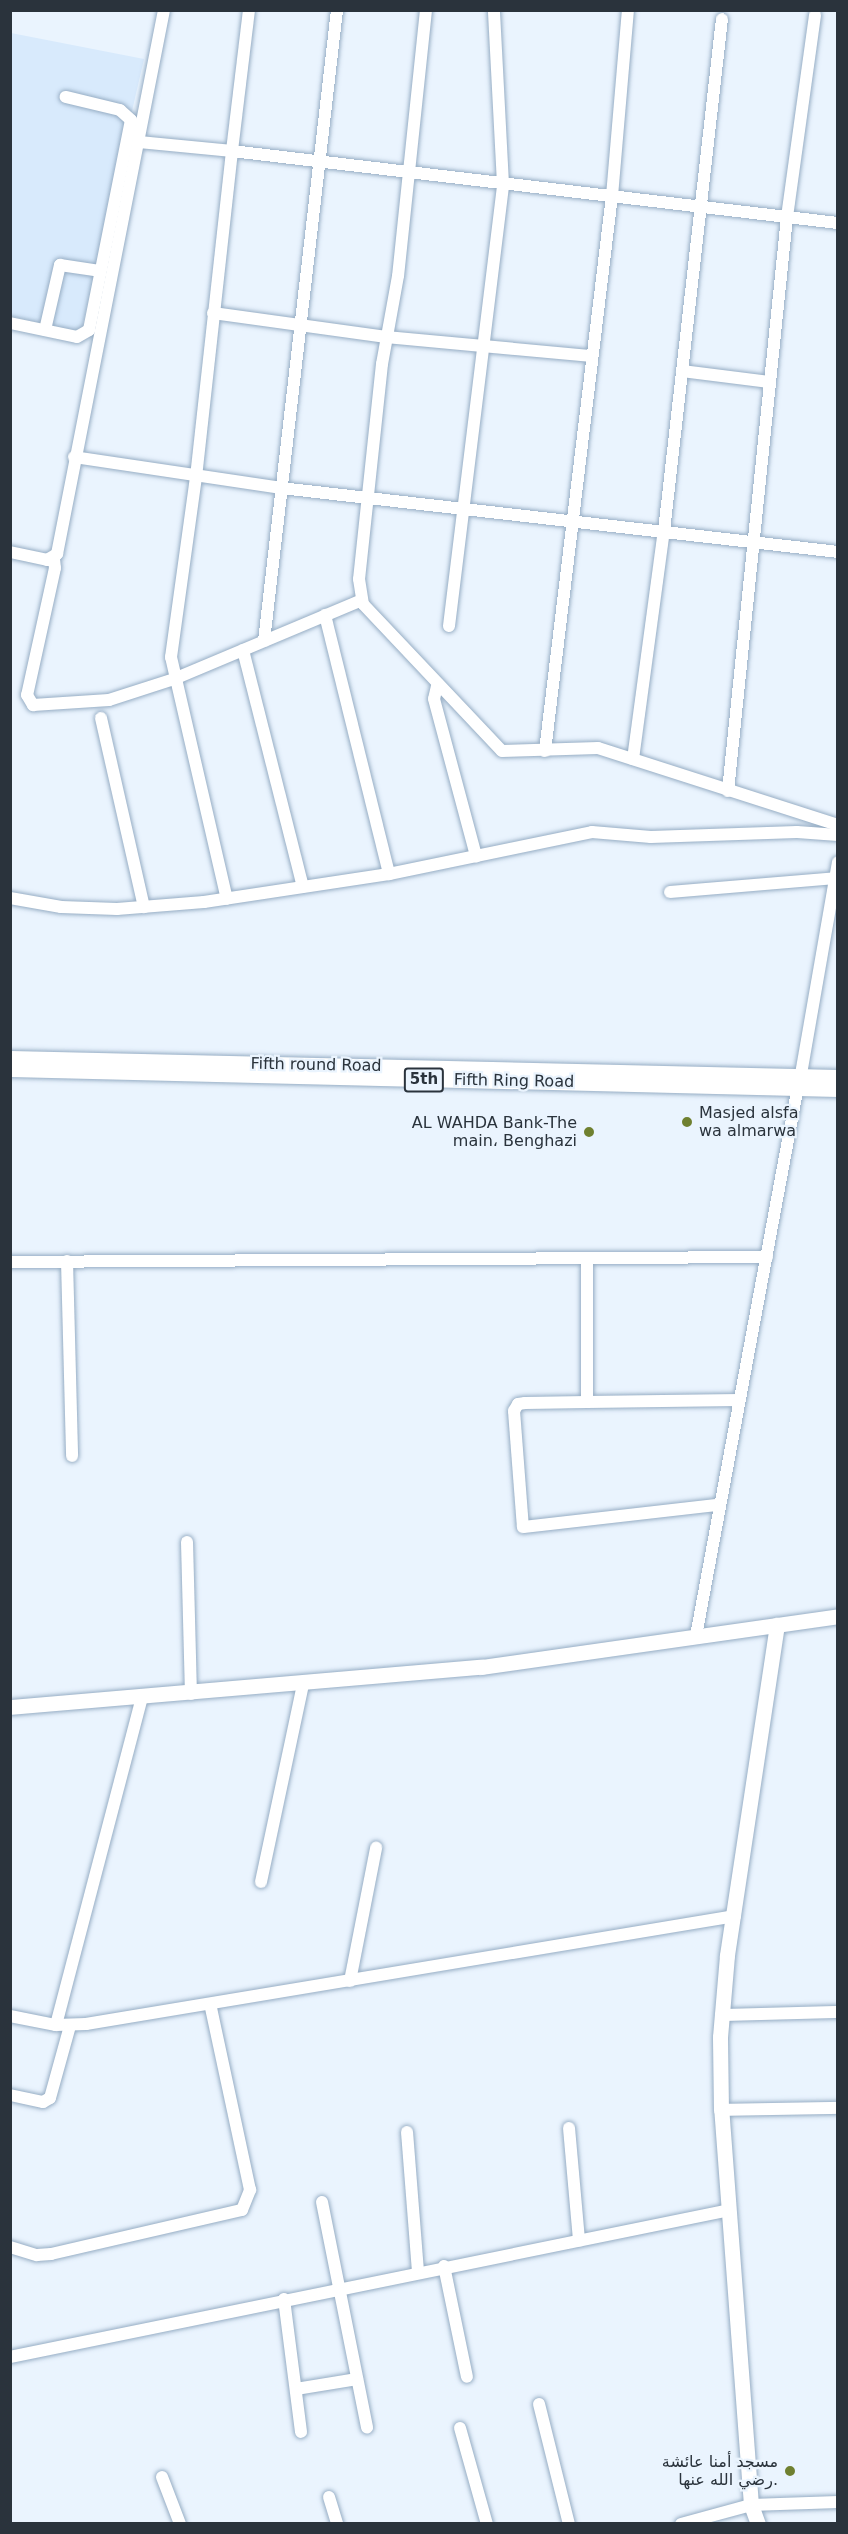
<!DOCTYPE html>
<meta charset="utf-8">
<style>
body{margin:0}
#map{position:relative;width:848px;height:2534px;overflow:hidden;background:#eaf4fe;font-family:"DejaVu Sans","Noto Naskh Arabic",sans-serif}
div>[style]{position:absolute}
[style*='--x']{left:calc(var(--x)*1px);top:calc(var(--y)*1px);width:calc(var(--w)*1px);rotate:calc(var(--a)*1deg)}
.built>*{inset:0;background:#d8eafc}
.roads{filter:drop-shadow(0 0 2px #96adc4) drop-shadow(0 0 2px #96adc4)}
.minor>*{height:12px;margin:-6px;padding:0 6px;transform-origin:6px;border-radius:6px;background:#fff}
.major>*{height:15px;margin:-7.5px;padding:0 7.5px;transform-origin:7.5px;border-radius:7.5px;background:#fff}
.dots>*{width:16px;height:16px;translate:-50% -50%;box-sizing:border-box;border:3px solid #eaf4fe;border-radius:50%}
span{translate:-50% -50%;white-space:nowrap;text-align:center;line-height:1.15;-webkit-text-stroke:4.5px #eaf4fe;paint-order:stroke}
.shield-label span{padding:2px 4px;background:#eaf4fe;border:2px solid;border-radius:4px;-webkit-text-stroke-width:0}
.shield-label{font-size:15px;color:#2a333c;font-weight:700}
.street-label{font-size:16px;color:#2a333c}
.poi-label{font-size:16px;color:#2a333c}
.left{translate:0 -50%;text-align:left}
.right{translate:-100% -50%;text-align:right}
.frame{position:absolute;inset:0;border:12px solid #2a333c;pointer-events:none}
</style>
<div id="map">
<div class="built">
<div style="clip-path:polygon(11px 33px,144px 59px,81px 332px,11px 316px)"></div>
</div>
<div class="roads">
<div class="minor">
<div style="--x:249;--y:10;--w:142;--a:96.9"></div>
<div style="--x:232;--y:151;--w:610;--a:6.78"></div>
<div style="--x:426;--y:10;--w:267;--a:96"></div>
<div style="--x:398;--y:276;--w:89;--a:100.3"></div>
<div style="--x:382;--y:364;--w:216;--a:96.1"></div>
<div style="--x:359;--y:579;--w:25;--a:81"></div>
<div style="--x:363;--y:604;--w:202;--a:46.6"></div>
<div style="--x:502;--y:751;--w:96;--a:-1.8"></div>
<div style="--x:598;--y:748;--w:252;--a:17.8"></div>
<div style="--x:140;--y:142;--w:92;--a:5.6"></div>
<div style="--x:232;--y:151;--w:328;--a:96.3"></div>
<div style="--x:196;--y:477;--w:182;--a:97.9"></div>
<div style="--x:171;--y:657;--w:248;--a:77"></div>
<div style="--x:213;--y:313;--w:175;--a:7.9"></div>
<div style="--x:386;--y:337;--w:207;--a:5.3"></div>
<div style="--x:10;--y:323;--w:68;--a:11.8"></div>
<div style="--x:77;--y:337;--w:14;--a:-30"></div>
<div style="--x:89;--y:330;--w:214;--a:-78.7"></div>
<div style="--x:131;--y:120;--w:15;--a:-138"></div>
<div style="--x:120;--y:110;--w:56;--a:-166.5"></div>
<div style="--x:45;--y:330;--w:67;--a:-77"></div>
<div style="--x:60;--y:265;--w:40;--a:8.5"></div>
<div style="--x:682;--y:371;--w:88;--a:7.2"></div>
<div style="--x:74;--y:457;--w:209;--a:8.5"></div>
<div style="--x:281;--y:488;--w:561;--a:6.55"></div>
<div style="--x:10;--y:552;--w:38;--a:12"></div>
<div style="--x:47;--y:560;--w:12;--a:-31"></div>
<div style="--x:57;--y:554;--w:554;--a:-78.87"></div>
<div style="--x:54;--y:559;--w:9;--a:84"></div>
<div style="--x:55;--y:568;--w:130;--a:102.4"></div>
<div style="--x:27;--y:695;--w:12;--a:59"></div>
<div style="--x:33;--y:705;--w:76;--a:-3.8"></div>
<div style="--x:109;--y:700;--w:68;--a:-17.9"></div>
<div style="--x:174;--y:679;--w:204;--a:-22.8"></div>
<div style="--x:325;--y:615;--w:267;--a:76.1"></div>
<div style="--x:449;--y:626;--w:445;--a:-83"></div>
<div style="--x:503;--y:184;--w:174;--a:-93"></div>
<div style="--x:264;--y:641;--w:635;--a:-83.4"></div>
<div style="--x:243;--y:650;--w:244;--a:75.8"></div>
<div style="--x:437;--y:686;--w:13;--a:103"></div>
<div style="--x:434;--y:699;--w:163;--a:75"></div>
<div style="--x:101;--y:718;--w:194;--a:77.2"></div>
<div style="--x:545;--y:751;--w:559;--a:-83.12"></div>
<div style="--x:612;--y:196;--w:187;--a:-85.1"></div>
<div style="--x:633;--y:759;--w:230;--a:-82.3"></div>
<div style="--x:664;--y:531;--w:515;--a:-83.54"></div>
<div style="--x:728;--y:791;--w:577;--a:-84.13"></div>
<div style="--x:787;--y:217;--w:204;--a:-82.1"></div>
<div style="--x:670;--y:892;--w:166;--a:-4.8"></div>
<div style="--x:10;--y:898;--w:52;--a:10"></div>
<div style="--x:61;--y:907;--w:56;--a:2"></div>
<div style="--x:117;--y:909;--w:87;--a:-4.6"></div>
<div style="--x:204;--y:902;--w:187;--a:-8.6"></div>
<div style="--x:389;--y:874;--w:207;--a:-11.7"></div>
<div style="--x:592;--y:832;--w:59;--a:4.8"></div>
<div style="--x:651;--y:837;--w:146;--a:-2"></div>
<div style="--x:797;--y:832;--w:41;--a:4.2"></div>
<div style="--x:801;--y:1074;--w:215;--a:-80.1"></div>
<div style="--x:587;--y:1258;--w:144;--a:90"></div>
<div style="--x:587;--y:1402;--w:152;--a:-0.8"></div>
<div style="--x:67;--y:1261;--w:195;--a:88.5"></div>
<div style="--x:10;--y:1262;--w:757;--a:-0.38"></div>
<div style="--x:587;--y:1402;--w:62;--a:179.1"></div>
<div style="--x:525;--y:1403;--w:7;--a:172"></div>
<div style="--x:518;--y:1404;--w:8;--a:120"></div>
<div style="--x:514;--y:1411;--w:116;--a:85.6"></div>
<div style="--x:523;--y:1527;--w:195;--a:-6.5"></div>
<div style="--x:187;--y:1542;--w:152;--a:88.5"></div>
<div style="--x:696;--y:1636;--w:559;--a:-79.49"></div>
<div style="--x:261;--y:1882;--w:201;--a:-78"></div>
<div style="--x:350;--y:1981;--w:136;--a:-78.9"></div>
<div style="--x:721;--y:2015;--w:117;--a:-1.5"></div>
<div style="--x:10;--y:2016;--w:47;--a:11.1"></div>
<div style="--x:56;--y:2025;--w:30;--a:-2"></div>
<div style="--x:86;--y:2024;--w:658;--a:-9.45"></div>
<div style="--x:56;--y:2025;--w:338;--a:-75.3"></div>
<div style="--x:10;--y:2095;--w:34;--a:12"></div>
<div style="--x:43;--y:2102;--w:8;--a:-30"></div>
<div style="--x:50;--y:2098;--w:75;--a:-74.5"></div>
<div style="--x:721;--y:2110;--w:117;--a:-1"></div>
<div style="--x:569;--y:2128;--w:113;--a:84.9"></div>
<div style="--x:407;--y:2132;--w:139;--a:85.5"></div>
<div style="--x:322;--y:2202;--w:230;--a:78.7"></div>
<div style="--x:10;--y:2247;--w:28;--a:17"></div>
<div style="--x:37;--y:2255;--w:14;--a:-4"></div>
<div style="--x:51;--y:2254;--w:196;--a:-13"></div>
<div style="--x:242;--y:2210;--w:22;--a:-68"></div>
<div style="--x:250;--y:2190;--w:190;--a:-102.1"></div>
<div style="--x:444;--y:2266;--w:113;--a:78.3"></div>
<div style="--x:284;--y:2299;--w:134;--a:82.7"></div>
<div style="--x:10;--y:2357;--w:734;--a:-11.55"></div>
<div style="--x:296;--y:2389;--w:62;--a:-9.3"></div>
<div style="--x:539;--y:2404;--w:124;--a:76"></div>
<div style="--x:460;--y:2428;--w:100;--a:74.3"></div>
<div style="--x:162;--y:2477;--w:50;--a:69"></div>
<div style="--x:329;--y:2497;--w:28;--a:73"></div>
<div style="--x:681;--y:2524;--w:73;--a:-15.2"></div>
<div style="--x:751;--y:2505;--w:87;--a:-2"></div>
</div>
<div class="major">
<div style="--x:10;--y:1058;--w:828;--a:1.31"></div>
<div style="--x:10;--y:1069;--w:828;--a:1.38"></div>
<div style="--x:10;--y:1707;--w:473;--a:-4.9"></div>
<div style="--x:481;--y:1667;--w:361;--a:-8.1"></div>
<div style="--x:758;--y:2524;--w:20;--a:-110"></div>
<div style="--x:751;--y:2505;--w:396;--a:-94.3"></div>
<div style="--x:721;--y:2110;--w:73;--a:-90.8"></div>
<div style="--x:720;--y:2037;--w:82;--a:-85.1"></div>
<div style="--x:727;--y:1955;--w:334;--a:-81.4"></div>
</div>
</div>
<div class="dots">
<div style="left:687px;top:1122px;background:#6f8030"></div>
<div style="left:589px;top:1132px;background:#6f8030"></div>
<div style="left:790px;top:2471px;background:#6f8030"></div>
</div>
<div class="shield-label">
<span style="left:424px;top:1080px">5th</span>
</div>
<div class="street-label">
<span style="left:316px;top:1065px;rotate:1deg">Fifth round Road</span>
<span style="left:514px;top:1081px;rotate:1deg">Fifth Ring Road</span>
</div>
<div class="poi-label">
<span class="left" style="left:699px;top:1122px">Masjed alsfa<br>wa almarwa</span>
<span class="right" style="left:577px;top:1132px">AL WAHDA Bank-The<br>main، Benghazi</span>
<span class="right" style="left:778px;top:2471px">مسجد أمنا عائشة<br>رضي الله عنها.</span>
</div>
<div class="frame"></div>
</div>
